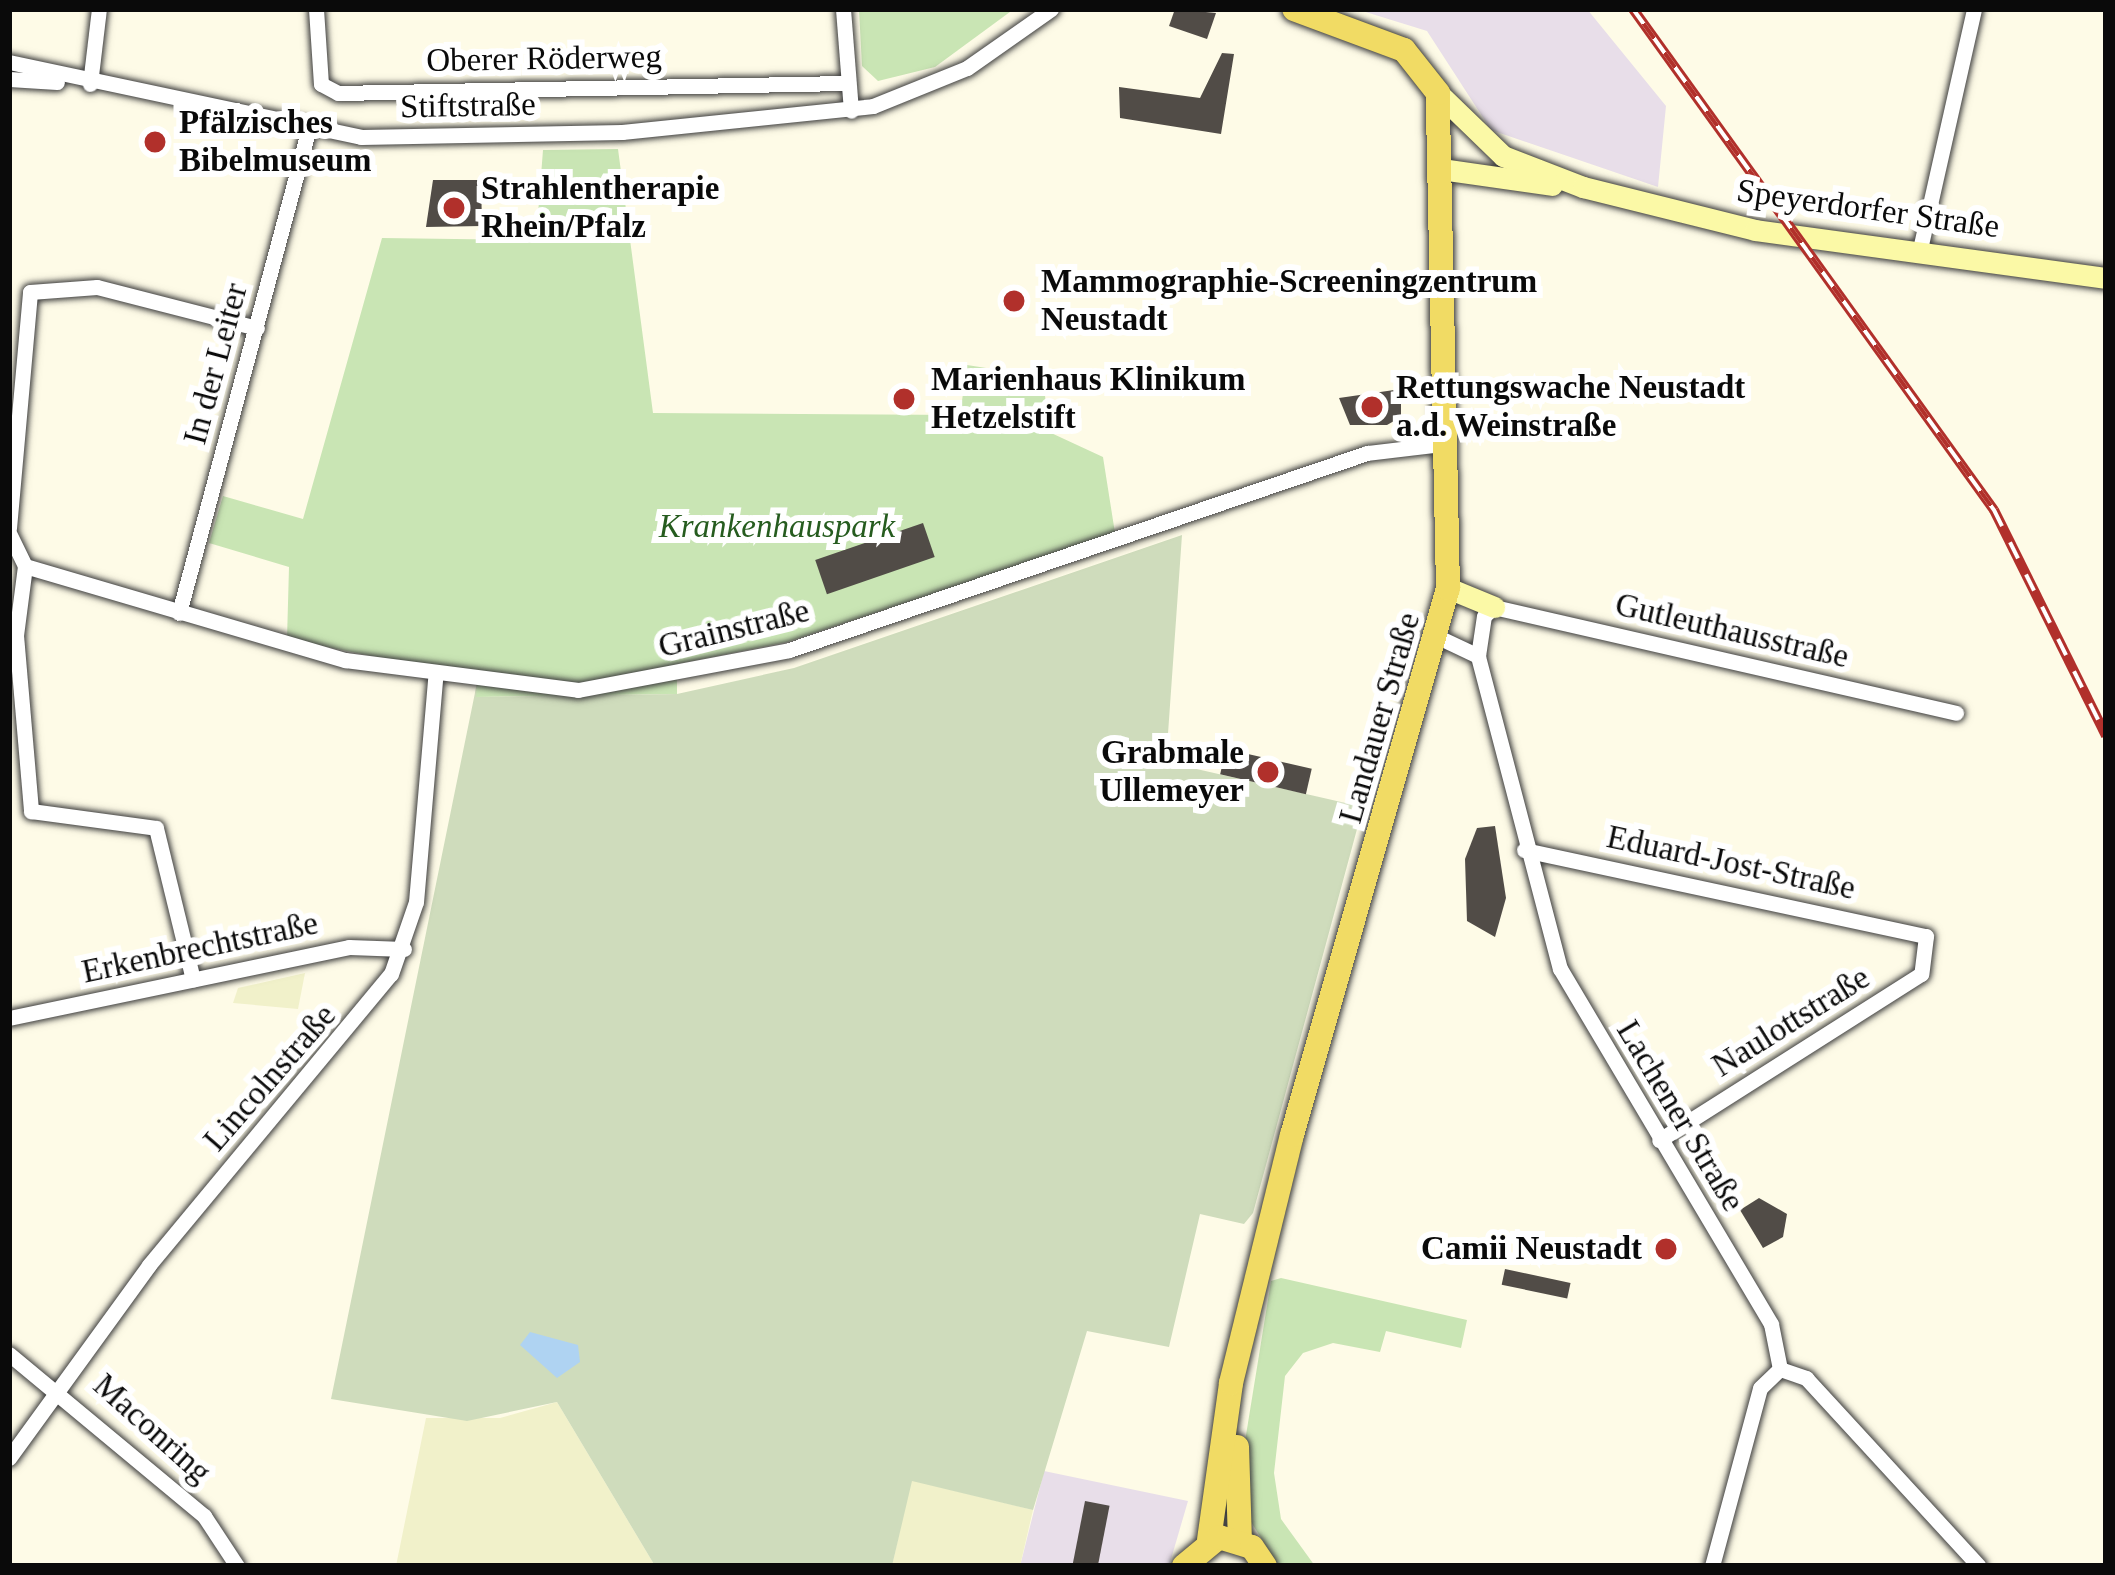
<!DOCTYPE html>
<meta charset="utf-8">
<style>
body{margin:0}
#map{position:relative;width:2115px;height:1575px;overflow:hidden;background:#fefbe7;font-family:"Times New Roman",serif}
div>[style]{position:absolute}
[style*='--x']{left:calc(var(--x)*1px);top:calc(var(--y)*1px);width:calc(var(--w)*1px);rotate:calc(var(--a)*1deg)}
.industrial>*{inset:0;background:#e8dee9}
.farmland>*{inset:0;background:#f1f1ca}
.green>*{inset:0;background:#c9e5b4}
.cemetery>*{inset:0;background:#cfdcbc}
.water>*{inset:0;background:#afd3f2}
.building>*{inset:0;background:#514c47;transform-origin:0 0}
.roads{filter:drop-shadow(0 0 3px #3d3d3d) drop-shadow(0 0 3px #3d3d3d)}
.street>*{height:15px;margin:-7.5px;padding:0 7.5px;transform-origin:7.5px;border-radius:7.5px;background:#fff}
.secondary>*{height:21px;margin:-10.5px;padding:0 10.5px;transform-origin:10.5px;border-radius:10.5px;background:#fbf9a6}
.primary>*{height:24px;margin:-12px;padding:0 12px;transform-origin:12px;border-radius:12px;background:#f1db64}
.rail>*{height:10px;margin-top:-5px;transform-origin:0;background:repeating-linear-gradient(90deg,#fff 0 18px,#b1302b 0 36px);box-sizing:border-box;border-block:3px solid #b1302b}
.dots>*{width:33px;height:33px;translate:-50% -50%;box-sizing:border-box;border:6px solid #fff;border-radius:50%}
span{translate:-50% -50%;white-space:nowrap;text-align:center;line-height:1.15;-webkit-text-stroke:12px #fff;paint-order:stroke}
.street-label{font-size:33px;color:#0a0a0a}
.poi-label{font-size:33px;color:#0a0a0a;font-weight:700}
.left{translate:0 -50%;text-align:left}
.right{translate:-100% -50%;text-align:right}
.park-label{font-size:33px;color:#265c1f;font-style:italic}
.frame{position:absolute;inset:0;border:12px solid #0a0a0a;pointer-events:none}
</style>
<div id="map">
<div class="industrial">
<div style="clip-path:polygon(1356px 9px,1587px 9px,1666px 106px,1658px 187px,1491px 130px,1427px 31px)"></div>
<div style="clip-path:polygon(1044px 1471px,1188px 1501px,1169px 1566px,1020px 1566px)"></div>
</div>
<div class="farmland">
<div style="clip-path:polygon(305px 973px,298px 1009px,233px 1003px,238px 988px)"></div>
<div style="clip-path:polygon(557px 1402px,655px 1566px,396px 1566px,426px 1418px,500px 1418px)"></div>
<div style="clip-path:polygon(911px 1480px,1033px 1510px,1020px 1566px,892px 1566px)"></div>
</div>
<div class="green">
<div style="clip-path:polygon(859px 9px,1014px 9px,935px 67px,878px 81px,862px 66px)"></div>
<div style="clip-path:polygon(618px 149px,653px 413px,960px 415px,967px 365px,1043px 377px,1049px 432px,1103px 457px,1115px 533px,787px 642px,677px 664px,677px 694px,475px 697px,477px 677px,287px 639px,289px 567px,209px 543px,223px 496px,303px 519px,382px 238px,536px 240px,543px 150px)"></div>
<div style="clip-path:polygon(1281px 1278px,1467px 1320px,1461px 1348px,1386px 1331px,1380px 1352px,1333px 1343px,1303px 1353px,1285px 1376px,1274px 1473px,1281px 1519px,1315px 1566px,1279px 1566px,1249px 1519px,1241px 1466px,1271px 1281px)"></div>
</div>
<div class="cemetery">
<div style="clip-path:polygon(1182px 535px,1166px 762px,1363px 807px,1253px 1213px,1244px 1224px,1200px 1214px,1169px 1347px,1087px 1331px,1033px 1510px,912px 1481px,892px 1566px,655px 1566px,557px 1402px,467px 1421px,331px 1399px,478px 678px,476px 697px,677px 694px,794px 668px)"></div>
</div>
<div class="water">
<div style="clip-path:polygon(530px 1332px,578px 1345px,580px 1362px,557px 1378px,520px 1345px)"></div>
</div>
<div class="building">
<div style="clip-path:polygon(1175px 9px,1216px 13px,1207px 39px,1169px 26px)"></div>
<div style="clip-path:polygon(1222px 53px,1234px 54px,1221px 134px,1120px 118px,1119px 87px,1200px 98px)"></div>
<div style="clip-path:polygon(433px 180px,481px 180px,482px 226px,426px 227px)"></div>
<div style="clip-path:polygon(1401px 389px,1401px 417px,1387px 425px,1350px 425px,1339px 398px)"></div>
<div style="left:923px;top:523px;width:36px;height:114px;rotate:71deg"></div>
<div style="left:1226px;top:749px;width:88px;height:26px;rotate:13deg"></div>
<div style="clip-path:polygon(1495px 826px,1506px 898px,1495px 937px,1467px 921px,1465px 859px,1477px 828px)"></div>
<div style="clip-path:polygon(1759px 1198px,1787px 1214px,1783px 1237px,1763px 1248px,1740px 1210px)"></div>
<div style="left:1505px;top:1269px;width:67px;height:16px;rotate:12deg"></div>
<div style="left:1085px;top:1501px;width:25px;height:66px;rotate:11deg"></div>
</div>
<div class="roads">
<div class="street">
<div style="--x:316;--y:9;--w:75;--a:86.2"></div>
<div style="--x:321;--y:84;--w:19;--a:28"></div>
<div style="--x:338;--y:93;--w:509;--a:-1.13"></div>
<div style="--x:843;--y:9;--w:102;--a:85.5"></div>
<div style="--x:9;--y:62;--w:360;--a:12"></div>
<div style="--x:361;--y:137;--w:261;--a:-1.1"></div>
<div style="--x:622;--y:132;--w:252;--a:-5.9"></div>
<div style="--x:873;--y:106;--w:101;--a:-22"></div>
<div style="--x:967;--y:68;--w:103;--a:-35.1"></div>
<div style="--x:9;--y:79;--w:48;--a:3.6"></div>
<div style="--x:90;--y:84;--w:76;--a:-83.2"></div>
<div style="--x:1920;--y:249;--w:246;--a:-77.3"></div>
<div style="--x:9;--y:528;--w:237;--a:-84.9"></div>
<div style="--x:30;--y:292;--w:67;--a:-4.3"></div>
<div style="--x:97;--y:287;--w:165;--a:14.4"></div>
<div style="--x:9;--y:533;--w:37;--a:64"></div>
<div style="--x:25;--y:566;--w:334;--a:16.4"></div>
<div style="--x:345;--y:660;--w:235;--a:7.3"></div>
<div style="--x:578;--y:690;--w:215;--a:-10.7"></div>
<div style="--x:789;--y:650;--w:611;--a:-18.82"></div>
<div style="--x:1367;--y:453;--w:76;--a:-6.8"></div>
<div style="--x:25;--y:566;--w:70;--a:97.4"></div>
<div style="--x:16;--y:635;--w:177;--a:85.1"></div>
<div style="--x:31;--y:811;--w:126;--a:7.7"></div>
<div style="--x:156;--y:828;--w:156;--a:76.3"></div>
<div style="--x:179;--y:613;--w:499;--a:-75"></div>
<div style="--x:1440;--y:638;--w:42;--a:25.3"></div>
<div style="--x:1524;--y:850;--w:411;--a:12.1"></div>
<div style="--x:1926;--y:936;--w:38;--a:97"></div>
<div style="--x:1921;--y:974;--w:310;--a:147.6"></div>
<div style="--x:9;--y:1018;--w:347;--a:-11.8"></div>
<div style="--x:349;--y:947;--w:55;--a:2.1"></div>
<div style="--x:9;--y:1354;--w:254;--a:39.7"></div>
<div style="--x:204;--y:1516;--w:60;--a:56.6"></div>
<div style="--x:1780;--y:1369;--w:46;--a:-101.3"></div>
<div style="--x:1771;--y:1324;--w:413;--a:-120.7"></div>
<div style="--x:1560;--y:969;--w:324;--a:-104.7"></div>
<div style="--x:1478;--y:656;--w:40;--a:-81.5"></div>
<div style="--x:1484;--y:616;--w:13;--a:-42"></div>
<div style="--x:1494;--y:607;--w:474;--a:12.9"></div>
<div style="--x:1780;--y:1369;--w:28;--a:19"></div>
<div style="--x:1806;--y:1378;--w:255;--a:47.4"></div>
<div style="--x:9;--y:1458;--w:238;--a:-54"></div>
<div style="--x:149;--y:1265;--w:378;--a:-50.3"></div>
<div style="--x:391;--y:974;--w:76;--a:-70.9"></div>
<div style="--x:416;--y:902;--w:224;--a:-85.1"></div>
<div style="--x:1712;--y:1566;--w:184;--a:-74.9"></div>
<div style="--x:1760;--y:1388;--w:28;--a:-44"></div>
</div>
<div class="secondary">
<div style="--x:1438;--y:93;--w:91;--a:44.1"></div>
<div style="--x:1503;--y:156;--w:86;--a:21.2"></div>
<div style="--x:1583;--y:187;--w:177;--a:14"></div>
<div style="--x:1755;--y:230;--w:354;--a:7.8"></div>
<div style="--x:1441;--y:169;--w:112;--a:8.2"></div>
<div style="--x:1448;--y:588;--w:50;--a:22.4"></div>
</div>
<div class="primary">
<div style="--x:1237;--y:1447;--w:93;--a:88.2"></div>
<div style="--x:1209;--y:1540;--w:159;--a:-82"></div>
<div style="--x:1231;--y:1383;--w:255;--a:-76.2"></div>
<div style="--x:1292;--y:1135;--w:569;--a:-74.08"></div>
<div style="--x:1448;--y:588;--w:495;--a:-91.2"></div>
<div style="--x:1438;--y:93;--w:55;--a:-128.3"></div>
<div style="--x:1404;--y:50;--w:117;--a:-159.6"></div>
<div style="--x:1184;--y:1566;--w:45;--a:-39.6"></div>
<div style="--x:1219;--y:1537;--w:34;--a:17"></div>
<div style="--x:1252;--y:1547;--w:23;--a:56"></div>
</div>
</div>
<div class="rail">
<div style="--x:1633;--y:9;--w:618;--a:54.23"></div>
<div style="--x:1994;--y:510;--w:252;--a:63.6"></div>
</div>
<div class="dots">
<div style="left:155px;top:142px;background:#b1302b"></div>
<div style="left:454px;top:208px;background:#b1302b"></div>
<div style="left:1014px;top:301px;background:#b1302b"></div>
<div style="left:904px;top:399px;background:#b1302b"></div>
<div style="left:1372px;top:407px;background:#b1302b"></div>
<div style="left:1268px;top:772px;background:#b1302b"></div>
<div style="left:1666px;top:1249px;background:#b1302b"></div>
</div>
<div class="street-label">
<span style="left:544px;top:59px;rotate:-1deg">Oberer Röderweg</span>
<span style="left:468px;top:106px;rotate:-1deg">Stiftstraße</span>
<span style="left:1868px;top:209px;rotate:8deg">Speyerdorfer Straße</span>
<span style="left:216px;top:364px;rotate:-75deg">In der Leiter</span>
<span style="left:734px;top:629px;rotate:-14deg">Grainstraße</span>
<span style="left:1732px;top:631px;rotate:13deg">Gutleuthausstraße</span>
<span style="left:1380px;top:718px;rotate:-74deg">Landauer Straße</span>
<span style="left:1731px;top:863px;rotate:12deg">Eduard-Jost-Straße</span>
<span style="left:200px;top:948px;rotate:-12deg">Erkenbrechtstraße</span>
<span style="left:1791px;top:1022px;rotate:-32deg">Naulottstraße</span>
<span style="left:270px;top:1078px;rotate:-49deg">Lincolnstraße</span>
<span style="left:1680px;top:1116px;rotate:59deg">Lachener Straße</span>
<span style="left:152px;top:1429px;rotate:42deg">Maconring</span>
</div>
<div class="poi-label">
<span class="left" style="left:179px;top:142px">Pfälzisches<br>Bibelmuseum</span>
<span class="left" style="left:481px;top:208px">Strahlentherapie<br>Rhein/Pfalz</span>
<span class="left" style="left:1041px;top:301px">Mammographie-Screeningzentrum<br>Neustadt</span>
<span class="left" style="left:931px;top:399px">Marienhaus Klinikum<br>Hetzelstift</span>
<span class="left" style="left:1396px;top:407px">Rettungswache Neustadt<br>a.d. Weinstraße</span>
<span class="right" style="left:1244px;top:772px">Grabmale<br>Ullemeyer</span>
<span class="right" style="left:1642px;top:1249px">Camii Neustadt</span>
</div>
<div class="park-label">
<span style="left:777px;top:527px">Krankenhauspark</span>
</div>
<div class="frame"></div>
</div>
